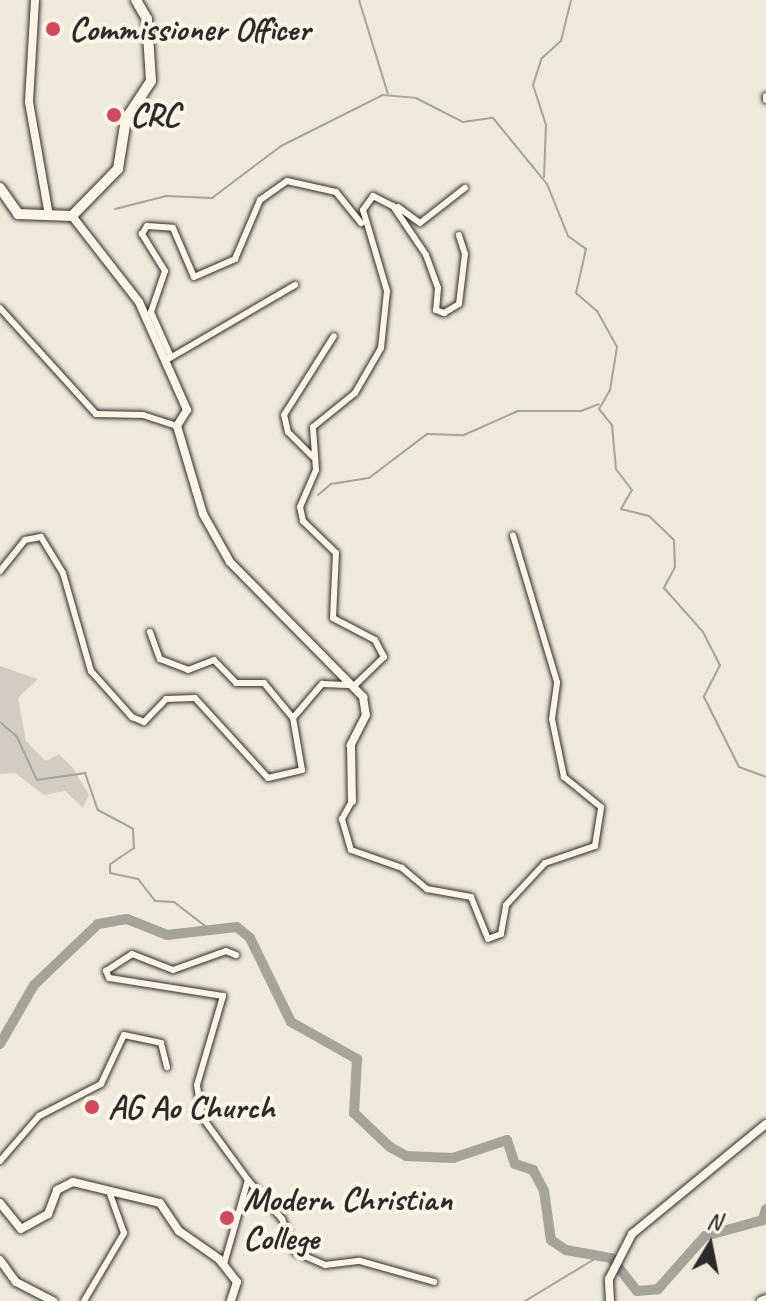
<!DOCTYPE html>
<style>
body{margin:0}
#map{position:relative;width:766px;height:1301px;overflow:hidden;background:#efe9da;font-family:Caveat,sans-serif}
div>[style]{position:absolute}
[style*='--x']{left:calc(var(--x)*1px);top:calc(var(--y)*1px);width:calc(var(--w)*1px);rotate:calc(var(--a)*1deg)}
.green>*{inset:0;background:#d2cdc0}
.stream>*{height:2px;margin:-1px;padding:0 1px;transform-origin:1px;border-radius:1px;background:#a6a399}
.river>*{height:10px;margin:-5px;padding:0 5px;transform-origin:5px;border-radius:5px;background:#a6a399}
.roads{filter:drop-shadow(0 0 2px #2b2b2b) drop-shadow(0 0 2px #2b2b2b)}
.street>*{height:6px;margin:-3px;padding:0 3px;transform-origin:3px;border-radius:3px;background:#fcf5e5}
.secondary>*{height:8px;margin:-4px;padding:0 4px;transform-origin:4px;border-radius:4px;background:#fcf5e5}
.highway>*{height:10px;margin:-5px;padding:0 5px;transform-origin:5px;border-radius:5px;background:#fcf5e5}
.dots>*{width:22px;height:22px;translate:-50% -50%;box-sizing:border-box;border:4px solid #fcf5e5;border-radius:50%}
span{translate:-50% -50%;white-space:nowrap;text-align:center;line-height:1.15;-webkit-text-stroke:8px #fcf5e5;paint-order:stroke}
.poi-label{font-size:34px;color:#2b2b2b;font-weight:700}
.left{translate:0 -50%;text-align:left}
.north{position:absolute;left:670px;top:1205px;width:80px;height:80px;-webkit-text-stroke:6px #fcf5e5;paint-order:stroke;rotate:10deg;font-size:22px;font-weight:700;line-height:32px;text-align:center;color:#2b2b2b}
.north::after{content:'';display:block;margin:auto;width:28px;height:36px;background:#2b2b2b;clip-path:polygon(50% 0,100% 100%,50% 72%,0 100%)}
</style>
<div id="map">
<div class="green">
<div style="clip-path:polygon(0 666px,38px 679px,18px 698px,26px 741px,46px 761px,59px 754px,73px 768px,89px 795px,83px 808px,65px 791px,44px 795px,15px 773px,0 774px)"></div>
</div>
<div class="stream">
<div style="--x:359;--y:0;--w:98;--a:72.9"></div>
<div style="--x:544;--y:177;--w:52;--a:-87.8"></div>
<div style="--x:546;--y:125;--w:42;--a:-108"></div>
<div style="--x:533;--y:85;--w:28;--a:-72"></div>
<div style="--x:542;--y:58;--w:25;--a:-42"></div>
<div style="--x:561;--y:41;--w:42;--a:-76.3"></div>
<div style="--x:115;--y:209;--w:53;--a:-14.3"></div>
<div style="--x:166;--y:196;--w:46;--a:2.5"></div>
<div style="--x:212;--y:198;--w:86;--a:-37"></div>
<div style="--x:281;--y:146;--w:114;--a:-26.6"></div>
<div style="--x:383;--y:95;--w:33;--a:5"></div>
<div style="--x:416;--y:98;--w:53;--a:27.1"></div>
<div style="--x:463;--y:122;--w:30;--a:-8"></div>
<div style="--x:493;--y:118;--w:85;--a:50.7"></div>
<div style="--x:547;--y:184;--w:56;--a:68"></div>
<div style="--x:568;--y:236;--w:22;--a:36"></div>
<div style="--x:586;--y:249;--w:45;--a:102.8"></div>
<div style="--x:576;--y:293;--w:28;--a:41"></div>
<div style="--x:597;--y:311;--w:41;--a:60.9"></div>
<div style="--x:617;--y:347;--w:44;--a:99.2"></div>
<div style="--x:610;--y:390;--w:22;--a:120"></div>
<div style="--x:599;--y:409;--w:21;--a:51"></div>
<div style="--x:612;--y:425;--w:44;--a:84.8"></div>
<div style="--x:616;--y:469;--w:26;--a:53"></div>
<div style="--x:632;--y:490;--w:22;--a:120"></div>
<div style="--x:621;--y:509;--w:29;--a:14"></div>
<div style="--x:649;--y:516;--w:35;--a:44"></div>
<div style="--x:674;--y:540;--w:27;--a:88"></div>
<div style="--x:675;--y:567;--w:24;--a:118"></div>
<div style="--x:664;--y:588;--w:59;--a:48.4"></div>
<div style="--x:703;--y:632;--w:37;--a:63"></div>
<div style="--x:720;--y:665;--w:36;--a:117"></div>
<div style="--x:704;--y:697;--w:78;--a:63.4"></div>
<div style="--x:739;--y:767;--w:29;--a:20"></div>
<div style="--x:318;--y:495;--w:17;--a:-40"></div>
<div style="--x:331;--y:484;--w:38;--a:-9"></div>
<div style="--x:369;--y:478;--w:73;--a:-37.2"></div>
<div style="--x:427;--y:434;--w:37;--a:2"></div>
<div style="--x:464;--y:435;--w:59;--a:-24"></div>
<div style="--x:518;--y:411;--w:63;--a:0"></div>
<div style="--x:581;--y:411;--w:19;--a:-21"></div>
<div style="--x:0;--y:722;--w:23;--a:41"></div>
<div style="--x:17;--y:737;--w:47;--a:65.1"></div>
<div style="--x:37;--y:780;--w:49;--a:-8.3"></div>
<div style="--x:85;--y:773;--w:39;--a:71"></div>
<div style="--x:98;--y:810;--w:40;--a:28"></div>
<div style="--x:133;--y:829;--w:19;--a:87"></div>
<div style="--x:134;--y:848;--w:29;--a:146"></div>
<div style="--x:110;--y:864;--w:9;--a:90"></div>
<div style="--x:110;--y:873;--w:29;--a:12"></div>
<div style="--x:138;--y:879;--w:28;--a:52"></div>
<div style="--x:155;--y:901;--w:19;--a:3"></div>
<div style="--x:174;--y:902;--w:44;--a:37.6"></div>
<div style="--x:525;--y:1301;--w:91;--a:-31.1"></div>
</div>
<div class="river">
<div style="--x:0;--y:1044;--w:68;--a:-60"></div>
<div style="--x:34;--y:985;--w:88;--a:-43.6"></div>
<div style="--x:98;--y:924;--w:29;--a:-10"></div>
<div style="--x:127;--y:919;--w:43;--a:21.8"></div>
<div style="--x:167;--y:935;--w:70;--a:-6.5"></div>
<div style="--x:237;--y:927;--w:17;--a:40"></div>
<div style="--x:250;--y:938;--w:93;--a:64"></div>
<div style="--x:291;--y:1022;--w:76;--a:29.3"></div>
<div style="--x:357;--y:1059;--w:54;--a:93.2"></div>
<div style="--x:354;--y:1113;--w:50;--a:43.4"></div>
<div style="--x:390;--y:1147;--w:18;--a:29"></div>
<div style="--x:406;--y:1156;--w:47;--a:2.4"></div>
<div style="--x:453;--y:1158;--w:57;--a:-18.4"></div>
<div style="--x:507;--y:1140;--w:25;--a:72"></div>
<div style="--x:515;--y:1164;--w:19;--a:18"></div>
<div style="--x:533;--y:1170;--w:24;--a:62"></div>
<div style="--x:544;--y:1191;--w:49;--a:81.9"></div>
<div style="--x:551;--y:1240;--w:18;--a:34"></div>
<div style="--x:566;--y:1250;--w:46;--a:10.1"></div>
<div style="--x:611;--y:1258;--w:42;--a:51.8"></div>
<div style="--x:637;--y:1291;--w:21;--a:-5"></div>
<div style="--x:658;--y:1289;--w:71;--a:-48.4"></div>
<div style="--x:705;--y:1236;--w:60;--a:-15.4"></div>
<div style="--x:763;--y:1220;--w:11;--a:-75"></div>
</div>
<div class="roads">
<div class="street">
<div style="--x:766;--y:96;--w:4;--a:90"></div>
<div style="--x:398;--y:207;--w:27;--a:36"></div>
<div style="--x:420;--y:223;--w:57;--a:-37.9"></div>
<div style="--x:0;--y:308;--w:143;--a:47.8"></div>
<div style="--x:96;--y:414;--w:47;--a:1.2"></div>
<div style="--x:143;--y:415;--w:36;--a:18"></div>
<div style="--x:171;--y:357;--w:49;--a:-114"></div>
<div style="--x:151;--y:312;--w:43;--a:-71.1"></div>
<div style="--x:165;--y:271;--w:44;--a:-121.9"></div>
<div style="--x:142;--y:234;--w:9;--a:-58"></div>
<div style="--x:147;--y:226;--w:26;--a:4"></div>
<div style="--x:173;--y:228;--w:53;--a:66.8"></div>
<div style="--x:194;--y:277;--w:45;--a:-23.7"></div>
<div style="--x:235;--y:259;--w:64;--a:-67"></div>
<div style="--x:260;--y:200;--w:33;--a:-35"></div>
<div style="--x:287;--y:181;--w:50;--a:12.7"></div>
<div style="--x:336;--y:192;--w:40;--a:51"></div>
<div style="--x:170;--y:358;--w:145;--a:-30.3"></div>
<div style="--x:313;--y:457;--w:35;--a:-135"></div>
<div style="--x:288;--y:432;--w:17;--a:-103"></div>
<div style="--x:284;--y:415;--w:93;--a:-57.7"></div>
<div style="--x:0;--y:571;--w:40;--a:-51"></div>
<div style="--x:25;--y:540;--w:16;--a:-11"></div>
<div style="--x:41;--y:537;--w:42;--a:58.6"></div>
<div style="--x:63;--y:573;--w:102;--a:74.1"></div>
<div style="--x:91;--y:671;--w:62;--a:48.3"></div>
<div style="--x:132;--y:717;--w:13;--a:23"></div>
<div style="--x:144;--y:722;--w:32;--a:-46"></div>
<div style="--x:166;--y:699;--w:29;--a:-2"></div>
<div style="--x:195;--y:698;--w:108;--a:47.6"></div>
<div style="--x:268;--y:778;--w:35;--a:-13"></div>
<div style="--x:302;--y:770;--w:53;--a:-99.8"></div>
<div style="--x:293;--y:718;--w:45;--a:-49.5"></div>
<div style="--x:322;--y:684;--w:33;--a:2"></div>
<div style="--x:355;--y:685;--w:40;--a:-44"></div>
<div style="--x:384;--y:657;--w:19;--a:-118"></div>
<div style="--x:375;--y:640;--w:47;--a:-152.4"></div>
<div style="--x:333;--y:618;--w:65;--a:-87.4"></div>
<div style="--x:336;--y:553;--w:46;--a:-135.9"></div>
<div style="--x:303;--y:521;--w:14;--a:-102"></div>
<div style="--x:300;--y:507;--w:40;--a:-66.6"></div>
<div style="--x:316;--y:470;--w:43;--a:-94"></div>
<div style="--x:313;--y:427;--w:54;--a:-39"></div>
<div style="--x:355;--y:393;--w:52;--a:-60"></div>
<div style="--x:381;--y:348;--w:57;--a:-84"></div>
<div style="--x:387;--y:291;--w:84;--a:-106.5"></div>
<div style="--x:363;--y:210;--w:17;--a:-54"></div>
<div style="--x:373;--y:196;--w:22;--a:27"></div>
<div style="--x:393;--y:206;--w:59;--a:56"></div>
<div style="--x:426;--y:255;--w:35;--a:70"></div>
<div style="--x:438;--y:288;--w:22;--a:95"></div>
<div style="--x:436;--y:310;--w:9;--a:21"></div>
<div style="--x:444;--y:313;--w:17;--a:-31"></div>
<div style="--x:459;--y:304;--w:50;--a:-83.2"></div>
<div style="--x:465;--y:254;--w:20;--a:-108"></div>
<div style="--x:150;--y:632;--w:29;--a:70"></div>
<div style="--x:160;--y:659;--w:30;--a:21"></div>
<div style="--x:188;--y:670;--w:28;--a:-21"></div>
<div style="--x:214;--y:660;--w:32;--a:46"></div>
<div style="--x:236;--y:683;--w:28;--a:0"></div>
<div style="--x:264;--y:683;--w:45;--a:50.4"></div>
<div style="--x:352;--y:801;--w:21;--a:119"></div>
<div style="--x:342;--y:819;--w:32;--a:74"></div>
<div style="--x:351;--y:850;--w:54;--a:19.4"></div>
<div style="--x:402;--y:868;--w:33;--a:40"></div>
<div style="--x:427;--y:889;--w:45;--a:10.3"></div>
<div style="--x:471;--y:897;--w:45;--a:68"></div>
<div style="--x:488;--y:939;--w:14;--a:-21"></div>
<div style="--x:501;--y:934;--w:29;--a:-80"></div>
<div style="--x:506;--y:905;--w:57;--a:-47.1"></div>
<div style="--x:545;--y:863;--w:53;--a:-18.8"></div>
<div style="--x:595;--y:846;--w:39;--a:-81"></div>
<div style="--x:601;--y:807;--w:48;--a:-141"></div>
<div style="--x:564;--y:777;--w:59;--a:-101.7"></div>
<div style="--x:552;--y:719;--w:37;--a:-82"></div>
<div style="--x:557;--y:682;--w:153;--a:-106.7"></div>
<div style="--x:0;--y:1161;--w:60;--a:-49.1"></div>
<div style="--x:39;--y:1116;--w:70;--a:-27.3"></div>
<div style="--x:101;--y:1084;--w:54;--a:-64.9"></div>
<div style="--x:124;--y:1035;--w:38;--a:12"></div>
<div style="--x:161;--y:1043;--w:25;--a:76"></div>
<div style="--x:248;--y:1180;--w:52;--a:48.9"></div>
<div style="--x:282;--y:1219;--w:35;--a:68"></div>
<div style="--x:295;--y:1252;--w:33;--a:23"></div>
<div style="--x:325;--y:1265;--w:35;--a:-7"></div>
<div style="--x:360;--y:1261;--w:77;--a:15.8"></div>
<div style="--x:224;--y:1264;--w:87;--a:-74.1"></div>
<div style="--x:248;--y:1180;--w:78;--a:-126.1"></div>
<div style="--x:202;--y:1117;--w:32;--a:-99"></div>
<div style="--x:197;--y:1085;--w:93;--a:-73.7"></div>
<div style="--x:223;--y:996;--w:115;--a:-171"></div>
<div style="--x:109;--y:978;--w:8;--a:-113"></div>
<div style="--x:106;--y:971;--w:31;--a:-33"></div>
<div style="--x:132;--y:954;--w:44;--a:21.3"></div>
<div style="--x:173;--y:970;--w:56;--a:-19.7"></div>
<div style="--x:226;--y:951;--w:11;--a:22"></div>
<div style="--x:84;--y:1301;--w:79;--a:-59.5"></div>
<div style="--x:124;--y:1233;--w:41;--a:-109.7"></div>
</div>
<div class="secondary">
<div style="--x:35;--y:0;--w:102;--a:93.4"></div>
<div style="--x:29;--y:102;--w:110;--a:80"></div>
<div style="--x:72;--y:216;--w:109;--a:52.1"></div>
<div style="--x:139;--y:302;--w:118;--a:66"></div>
<div style="--x:187;--y:410;--w:19;--a:122"></div>
<div style="--x:177;--y:426;--w:92;--a:73.5"></div>
<div style="--x:203;--y:514;--w:55;--a:60.6"></div>
<div style="--x:230;--y:562;--w:190;--a:45.4"></div>
<div style="--x:363;--y:697;--w:18;--a:81"></div>
<div style="--x:366;--y:715;--w:34;--a:117"></div>
<div style="--x:351;--y:745;--w:56;--a:89"></div>
<div style="--x:0;--y:1203;--w:33;--a:51"></div>
<div style="--x:21;--y:1229;--w:31;--a:-29"></div>
<div style="--x:48;--y:1214;--w:26;--a:-69"></div>
<div style="--x:57;--y:1190;--w:18;--a:-27"></div>
<div style="--x:73;--y:1182;--w:89;--a:13.6"></div>
<div style="--x:160;--y:1203;--w:34;--a:56"></div>
<div style="--x:179;--y:1231;--w:49;--a:35"></div>
<div style="--x:219;--y:1259;--w:29;--a:52"></div>
<div style="--x:237;--y:1282;--w:20;--a:108"></div>
<div style="--x:0;--y:1260;--w:27;--a:54"></div>
<div style="--x:16;--y:1282;--w:42;--a:27.2"></div>
<div style="--x:610;--y:1301;--w:22;--a:-93"></div>
<div style="--x:609;--y:1279;--w:51;--a:-62.9"></div>
<div style="--x:632;--y:1234;--w:173;--a:-39.4"></div>
<div style="--x:761;--y:1301;--w:5;--a:-22"></div>
</div>
<div class="highway">
<div style="--x:0;--y:188;--w:32;--a:55"></div>
<div style="--x:18;--y:214;--w:54;--a:2.1"></div>
<div style="--x:72;--y:216;--w:66;--a:-45.6"></div>
<div style="--x:118;--y:169;--w:51;--a:-80.9"></div>
<div style="--x:126;--y:119;--w:45;--a:-56.7"></div>
<div style="--x:151;--y:81;--w:62;--a:-93.7"></div>
<div style="--x:147;--y:19;--w:22;--a:-120"></div>
</div>
</div>
<div class="dots">
<div style="left:53px;top:29px;background:#d1495b"></div>
<div style="left:114px;top:115px;background:#d1495b"></div>
<div style="left:92px;top:1107px;background:#d1495b"></div>
<div style="left:227px;top:1218px;background:#d1495b"></div>
</div>
<div class="poi-label">
<span class="left" style="left:69px;top:29px">Commissioner Officer</span>
<span class="left" style="left:130px;top:115px">CRC</span>
<span class="left" style="left:108px;top:1107px">AG Ao Church</span>
<span class="left" style="left:243px;top:1218px">Modern Christian<br>College</span>
</div>
<div class="north">N</div>
</div>
